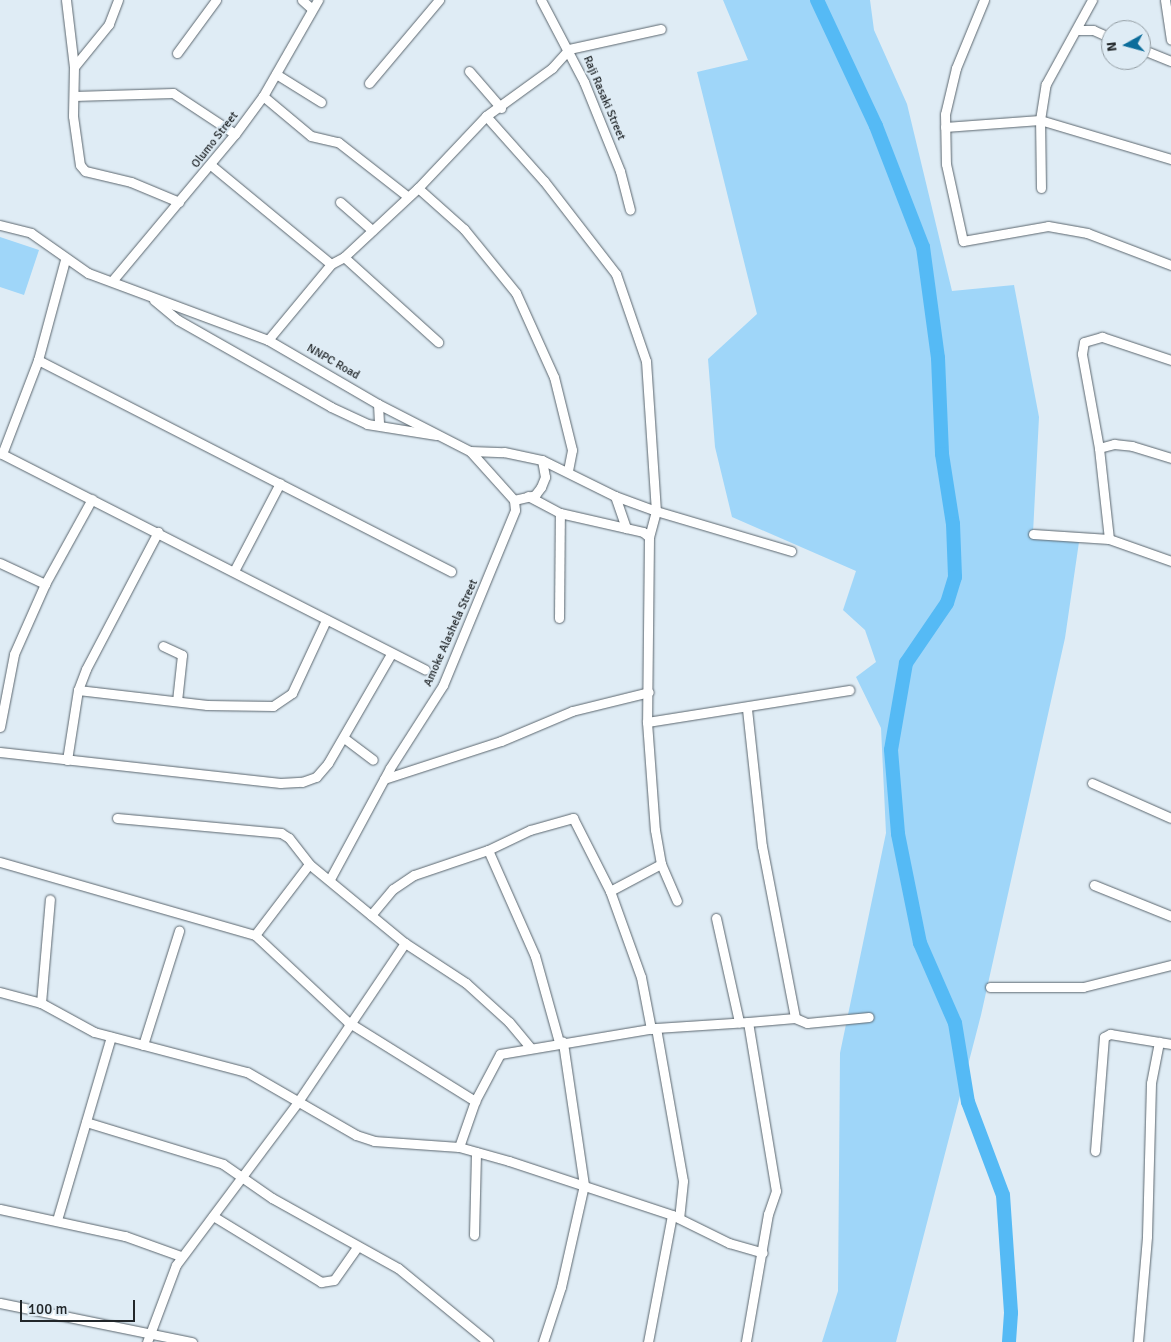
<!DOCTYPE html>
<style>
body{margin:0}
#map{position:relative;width:1171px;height:1342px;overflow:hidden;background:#dfecf5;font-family:Signika,sans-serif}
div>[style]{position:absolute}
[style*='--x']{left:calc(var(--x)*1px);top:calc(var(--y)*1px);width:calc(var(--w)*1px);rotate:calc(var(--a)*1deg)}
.green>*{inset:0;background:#9fd6f9}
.river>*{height:14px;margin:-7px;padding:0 7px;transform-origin:7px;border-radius:7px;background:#55baf5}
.roads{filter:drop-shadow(0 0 1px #5b666e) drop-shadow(0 0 1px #5b666e)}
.street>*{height:9px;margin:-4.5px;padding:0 4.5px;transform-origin:4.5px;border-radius:4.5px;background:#fff}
span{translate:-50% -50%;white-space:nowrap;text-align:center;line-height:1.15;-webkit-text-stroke:4px #dfecf5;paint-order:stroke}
.street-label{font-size:12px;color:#212629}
.north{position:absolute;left:1101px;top:20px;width:50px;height:50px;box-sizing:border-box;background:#dfecf5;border:1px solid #939da3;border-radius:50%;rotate:263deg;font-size:14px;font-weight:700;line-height:20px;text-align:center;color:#212629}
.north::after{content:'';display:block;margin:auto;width:18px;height:22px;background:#0c6d9b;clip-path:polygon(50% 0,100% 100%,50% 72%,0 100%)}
.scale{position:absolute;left:20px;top:1300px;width:115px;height:22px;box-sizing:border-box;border:2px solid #212629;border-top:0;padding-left:6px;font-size:15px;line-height:18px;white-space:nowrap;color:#212629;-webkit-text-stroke:4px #dfecf5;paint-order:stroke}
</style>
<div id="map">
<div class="green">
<div style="clip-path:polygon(723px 0,870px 0,874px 30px,907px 104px,952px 291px,1014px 285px,1039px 417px,1033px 533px,1079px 542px,1065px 638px,981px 1015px,896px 1342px,822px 1342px,838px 1291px,840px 1053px,886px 833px,881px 728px,856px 677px,876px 662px,865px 630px,843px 610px,856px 571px,732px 517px,715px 447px,708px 359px,757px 314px,697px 72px,748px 60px)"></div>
<div style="clip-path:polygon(0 237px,39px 250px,24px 295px,0 287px)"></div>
</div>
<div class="river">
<div style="--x:817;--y:0;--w:139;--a:64.9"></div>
<div style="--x:876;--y:126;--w:130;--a:68.8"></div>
<div style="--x:923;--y:247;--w:112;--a:82.3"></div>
<div style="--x:938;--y:358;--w:96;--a:87.6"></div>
<div style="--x:942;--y:454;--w:71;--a:81.1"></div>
<div style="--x:953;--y:524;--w:53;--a:87.8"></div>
<div style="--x:955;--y:577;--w:27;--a:107"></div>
<div style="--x:947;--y:603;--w:73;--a:124.3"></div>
<div style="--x:906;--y:663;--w:88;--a:99.8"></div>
<div style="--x:891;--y:750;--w:84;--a:85.2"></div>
<div style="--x:898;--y:834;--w:111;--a:78.6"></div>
<div style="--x:920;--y:943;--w:87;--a:66.4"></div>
<div style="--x:955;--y:1023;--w:80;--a:80.7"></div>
<div style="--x:968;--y:1102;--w:99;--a:69.4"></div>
<div style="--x:1003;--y:1195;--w:118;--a:86.1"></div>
<div style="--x:1011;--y:1313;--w:29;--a:94"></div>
</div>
<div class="roads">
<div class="street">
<div style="--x:66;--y:0;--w:67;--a:83.2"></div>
<div style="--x:118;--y:0;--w:26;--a:111"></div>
<div style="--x:109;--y:24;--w:55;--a:129.1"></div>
<div style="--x:74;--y:67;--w:49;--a:91.2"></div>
<div style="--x:73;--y:116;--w:49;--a:81.9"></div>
<div style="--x:80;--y:165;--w:8;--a:50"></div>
<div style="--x:85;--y:171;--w:47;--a:13.4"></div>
<div style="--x:131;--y:182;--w:52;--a:22.6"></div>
<div style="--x:302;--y:0;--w:13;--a:42"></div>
<div style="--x:541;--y:0;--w:93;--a:62.3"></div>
<div style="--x:584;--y:82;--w:96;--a:68"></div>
<div style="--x:620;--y:171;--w:40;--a:75.6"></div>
<div style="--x:984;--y:0;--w:74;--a:112.4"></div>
<div style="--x:956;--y:68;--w:47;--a:103.4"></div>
<div style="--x:945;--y:114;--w:50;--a:88.9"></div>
<div style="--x:946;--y:164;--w:79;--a:77.6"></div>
<div style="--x:963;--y:241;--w:86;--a:-10"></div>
<div style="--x:1048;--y:226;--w:40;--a:10"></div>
<div style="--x:1087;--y:233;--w:90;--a:20.9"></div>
<div style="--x:1165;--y:0;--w:40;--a:81.5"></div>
<div style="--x:1077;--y:30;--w:16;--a:0"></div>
<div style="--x:1093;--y:30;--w:20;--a:24"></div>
<div style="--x:1141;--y:49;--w:32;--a:22"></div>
<div style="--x:177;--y:53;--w:66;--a:-53.7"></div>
<div style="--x:469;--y:71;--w:49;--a:49.1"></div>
<div style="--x:276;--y:74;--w:53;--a:31.9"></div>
<div style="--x:369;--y:83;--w:109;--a:-49.9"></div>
<div style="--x:74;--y:96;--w:99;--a:-1.7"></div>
<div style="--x:173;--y:93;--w:74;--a:33.5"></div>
<div style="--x:263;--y:96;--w:62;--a:39.8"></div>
<div style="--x:311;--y:136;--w:28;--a:13"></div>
<div style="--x:338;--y:142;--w:88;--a:38"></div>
<div style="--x:486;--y:116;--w:87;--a:48.3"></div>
<div style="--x:544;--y:181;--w:118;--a:52.3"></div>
<div style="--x:616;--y:274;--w:92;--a:71"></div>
<div style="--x:646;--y:361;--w:150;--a:86.2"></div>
<div style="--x:656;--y:511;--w:27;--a:105"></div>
<div style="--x:649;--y:537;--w:185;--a:90.6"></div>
<div style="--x:647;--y:722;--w:108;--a:85.8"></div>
<div style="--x:655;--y:830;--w:35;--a:80"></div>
<div style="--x:661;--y:864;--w:40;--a:66.6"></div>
<div style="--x:945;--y:127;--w:95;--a:-4.2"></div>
<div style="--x:1040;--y:120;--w:137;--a:16.6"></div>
<div style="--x:212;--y:166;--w:154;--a:39.5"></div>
<div style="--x:418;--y:188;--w:62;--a:41.7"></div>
<div style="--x:464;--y:229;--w:82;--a:50.9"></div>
<div style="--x:516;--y:293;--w:92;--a:65.7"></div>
<div style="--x:554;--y:377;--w:75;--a:76.1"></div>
<div style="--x:572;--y:450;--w:20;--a:101"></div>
<div style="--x:1041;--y:188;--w:68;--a:-90.8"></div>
<div style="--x:1040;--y:120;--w:36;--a:-81"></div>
<div style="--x:1046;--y:84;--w:96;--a:-61.3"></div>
<div style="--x:340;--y:202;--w:43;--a:41.2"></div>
<div style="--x:0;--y:225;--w:32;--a:14"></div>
<div style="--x:31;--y:233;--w:70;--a:35.1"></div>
<div style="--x:88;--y:273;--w:192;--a:20.4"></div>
<div style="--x:268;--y:340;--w:127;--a:30.2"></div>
<div style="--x:378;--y:404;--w:103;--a:27.1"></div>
<div style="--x:470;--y:451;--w:34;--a:2"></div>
<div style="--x:504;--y:452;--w:39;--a:12"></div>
<div style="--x:542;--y:460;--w:81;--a:26.3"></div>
<div style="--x:615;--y:496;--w:44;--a:20.1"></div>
<div style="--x:656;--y:511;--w:141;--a:16.5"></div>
<div style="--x:344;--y:257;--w:127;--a:42.1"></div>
<div style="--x:112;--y:281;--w:192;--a:-50.1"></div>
<div style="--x:235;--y:134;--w:47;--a:-53.6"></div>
<div style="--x:263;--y:96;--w:111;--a:-60.2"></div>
<div style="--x:154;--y:300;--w:31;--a:40"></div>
<div style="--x:178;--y:320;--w:176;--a:29.6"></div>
<div style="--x:331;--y:407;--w:40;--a:25"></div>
<div style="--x:367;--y:424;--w:70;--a:9.1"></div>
<div style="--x:268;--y:340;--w:99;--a:-50.3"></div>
<div style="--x:331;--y:264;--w:15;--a:-28"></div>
<div style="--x:344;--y:257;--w:101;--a:-43"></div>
<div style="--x:418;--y:188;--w:99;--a:-46.6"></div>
<div style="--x:486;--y:116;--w:82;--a:-36"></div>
<div style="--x:552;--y:68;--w:25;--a:-48"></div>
<div style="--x:569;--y:49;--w:94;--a:-12.3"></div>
<div style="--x:38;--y:360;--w:464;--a:27.1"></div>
<div style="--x:378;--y:404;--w:20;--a:87"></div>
<div style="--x:1099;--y:448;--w:16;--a:-15"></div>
<div style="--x:1114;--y:444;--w:18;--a:6"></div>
<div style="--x:1132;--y:446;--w:41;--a:17.1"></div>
<div style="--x:0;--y:453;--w:477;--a:27"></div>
<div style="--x:2;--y:454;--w:101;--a:-69"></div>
<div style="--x:38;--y:360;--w:104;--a:-74.9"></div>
<div style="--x:528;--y:496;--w:36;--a:28"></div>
<div style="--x:560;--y:513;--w:85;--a:12.9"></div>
<div style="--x:643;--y:532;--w:8;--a:40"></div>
<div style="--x:615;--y:496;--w:34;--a:71"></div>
<div style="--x:514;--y:500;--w:22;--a:-13"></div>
<div style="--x:535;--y:495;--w:10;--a:-53"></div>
<div style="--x:541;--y:487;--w:11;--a:-68"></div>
<div style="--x:545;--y:477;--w:17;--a:-100"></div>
<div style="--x:1033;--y:534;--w:76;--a:3.8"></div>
<div style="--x:1109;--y:539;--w:66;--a:19.5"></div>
<div style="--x:1109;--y:539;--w:92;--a:-96.3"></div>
<div style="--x:1099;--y:448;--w:96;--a:-100.3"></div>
<div style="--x:1082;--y:354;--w:12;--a:-81"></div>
<div style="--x:1084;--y:342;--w:19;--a:-16"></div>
<div style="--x:1102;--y:337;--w:73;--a:18.4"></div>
<div style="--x:0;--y:563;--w:50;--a:25"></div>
<div style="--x:234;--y:571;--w:99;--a:-62.4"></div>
<div style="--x:559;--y:618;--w:105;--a:-89.5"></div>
<div style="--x:163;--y:646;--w:21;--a:25"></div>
<div style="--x:182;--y:655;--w:46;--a:96.2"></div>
<div style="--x:78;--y:690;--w:130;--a:6.6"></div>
<div style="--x:207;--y:705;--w:66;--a:0.9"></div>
<div style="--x:273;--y:706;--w:23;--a:-34"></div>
<div style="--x:292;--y:693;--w:81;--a:-65"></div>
<div style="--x:747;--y:709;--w:138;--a:83.8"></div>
<div style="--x:762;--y:846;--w:175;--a:79.1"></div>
<div style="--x:647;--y:722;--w:205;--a:-9"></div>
<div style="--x:0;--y:727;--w:74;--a:-79.1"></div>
<div style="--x:14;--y:654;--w:77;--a:-66.1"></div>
<div style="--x:45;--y:584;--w:97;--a:-61.1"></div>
<div style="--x:344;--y:738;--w:36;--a:37"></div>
<div style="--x:0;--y:752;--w:282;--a:6.3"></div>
<div style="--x:280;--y:783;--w:22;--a:-3"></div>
<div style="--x:302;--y:782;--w:15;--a:-20"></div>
<div style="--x:316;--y:777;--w:18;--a:-49"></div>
<div style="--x:328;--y:763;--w:126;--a:-60"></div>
<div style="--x:67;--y:760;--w:71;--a:-81.1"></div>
<div style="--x:78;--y:690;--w:22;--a:-69"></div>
<div style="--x:86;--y:669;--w:155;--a:-62.3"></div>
<div style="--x:384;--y:779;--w:123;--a:-18"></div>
<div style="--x:501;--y:741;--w:77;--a:-22.9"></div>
<div style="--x:572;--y:711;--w:79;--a:-13.9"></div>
<div style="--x:1092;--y:783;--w:86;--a:23.9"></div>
<div style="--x:117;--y:818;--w:165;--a:5.2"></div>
<div style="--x:281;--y:833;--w:9;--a:32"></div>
<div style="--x:289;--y:838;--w:33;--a:52"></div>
<div style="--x:309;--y:864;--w:124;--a:39.5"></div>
<div style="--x:405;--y:943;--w:73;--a:33.3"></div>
<div style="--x:466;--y:983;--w:58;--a:42.2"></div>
<div style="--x:509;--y:1022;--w:33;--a:50"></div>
<div style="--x:488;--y:850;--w:116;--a:66.1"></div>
<div style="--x:535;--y:956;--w:89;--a:74.4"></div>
<div style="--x:0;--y:862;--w:265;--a:16"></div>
<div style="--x:255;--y:935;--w:127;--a:43.1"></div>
<div style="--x:348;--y:1022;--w:150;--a:31.9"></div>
<div style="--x:330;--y:879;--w:126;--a:-61.6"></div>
<div style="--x:390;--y:768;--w:98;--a:-57.4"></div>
<div style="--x:443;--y:685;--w:189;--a:-67.6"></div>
<div style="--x:515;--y:510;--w:10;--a:-96"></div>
<div style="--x:514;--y:500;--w:66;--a:-131.9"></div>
<div style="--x:1094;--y:885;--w:83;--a:21.9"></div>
<div style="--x:610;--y:891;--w:58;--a:-27.9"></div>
<div style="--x:371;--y:915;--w:34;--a:-50"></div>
<div style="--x:393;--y:889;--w:25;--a:-34"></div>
<div style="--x:414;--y:875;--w:78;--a:-18.7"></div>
<div style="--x:488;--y:850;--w:47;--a:-25.5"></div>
<div style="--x:530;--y:830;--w:45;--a:-15.6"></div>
<div style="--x:573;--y:818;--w:82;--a:63.1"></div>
<div style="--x:610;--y:891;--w:91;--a:70.2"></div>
<div style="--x:641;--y:977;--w:53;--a:79.1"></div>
<div style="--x:716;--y:918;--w:107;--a:77.5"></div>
<div style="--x:255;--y:935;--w:89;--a:-52.7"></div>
<div style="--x:990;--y:987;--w:93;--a:0"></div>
<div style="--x:1083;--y:987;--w:91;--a:-14"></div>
<div style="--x:0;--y:992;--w:42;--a:15"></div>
<div style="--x:41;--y:1003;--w:60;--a:28.7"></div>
<div style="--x:94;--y:1032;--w:158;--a:14.7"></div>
<div style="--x:247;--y:1072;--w:126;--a:30"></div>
<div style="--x:356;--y:1135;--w:19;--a:18"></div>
<div style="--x:374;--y:1141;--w:85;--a:4"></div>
<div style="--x:459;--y:1147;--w:52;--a:15.6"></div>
<div style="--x:509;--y:1161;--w:172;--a:18.3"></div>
<div style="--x:672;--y:1215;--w:64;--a:26.2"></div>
<div style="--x:729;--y:1243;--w:35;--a:16"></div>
<div style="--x:41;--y:1003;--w:104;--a:-85.1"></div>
<div style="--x:748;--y:1022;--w:47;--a:-4.9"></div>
<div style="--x:795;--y:1018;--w:13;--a:23"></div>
<div style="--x:807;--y:1023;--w:62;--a:-5.5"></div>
<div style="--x:656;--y:1028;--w:155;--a:80"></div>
<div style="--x:683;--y:1181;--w:37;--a:96"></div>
<div style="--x:143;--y:1045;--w:120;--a:-72.5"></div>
<div style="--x:86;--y:1122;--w:143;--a:17"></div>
<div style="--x:223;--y:1164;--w:60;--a:34.8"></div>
<div style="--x:272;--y:1198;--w:144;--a:29.1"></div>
<div style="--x:398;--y:1268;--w:117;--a:39.4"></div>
<div style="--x:459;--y:1147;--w:49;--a:-70.8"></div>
<div style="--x:475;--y:1101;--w:53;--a:-62"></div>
<div style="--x:500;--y:1054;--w:158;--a:-9.5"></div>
<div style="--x:656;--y:1028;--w:92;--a:-3.7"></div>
<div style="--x:748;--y:1022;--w:171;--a:80.6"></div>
<div style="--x:776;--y:1191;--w:24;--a:109"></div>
<div style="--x:768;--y:1214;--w:130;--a:99.8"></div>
<div style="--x:1095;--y:1151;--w:114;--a:-85.5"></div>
<div style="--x:1104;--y:1037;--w:7;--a:-27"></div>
<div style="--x:1110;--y:1034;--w:62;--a:9.3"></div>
<div style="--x:0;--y:1209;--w:128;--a:12.2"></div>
<div style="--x:125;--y:1236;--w:59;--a:19.7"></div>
<div style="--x:213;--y:1216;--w:127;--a:31.4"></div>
<div style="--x:321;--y:1282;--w:13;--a:-9"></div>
<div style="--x:334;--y:1280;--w:39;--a:-55"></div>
<div style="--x:57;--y:1220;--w:191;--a:-73.6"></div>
<div style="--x:474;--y:1235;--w:83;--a:-88.6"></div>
<div style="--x:0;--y:1303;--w:196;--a:11.5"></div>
<div style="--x:147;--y:1342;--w:82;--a:-69.4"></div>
<div style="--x:176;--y:1265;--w:202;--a:-53.2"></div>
<div style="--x:297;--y:1103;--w:193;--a:-56"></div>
<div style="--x:543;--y:1342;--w:58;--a:-71.9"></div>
<div style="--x:561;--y:1287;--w:105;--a:-77.3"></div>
<div style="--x:584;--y:1185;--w:145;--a:-98.4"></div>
<div style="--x:648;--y:1342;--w:129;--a:-79.3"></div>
<div style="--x:1138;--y:1342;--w:106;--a:-85.1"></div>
<div style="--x:1147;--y:1236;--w:153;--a:-88.5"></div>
<div style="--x:1151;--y:1083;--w:42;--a:-79"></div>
</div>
</div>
<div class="street-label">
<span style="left:604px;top:98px;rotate:67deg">Raji Rasaki Street</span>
<span style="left:215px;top:140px;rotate:-52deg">Olumo Street</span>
<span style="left:333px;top:362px;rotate:30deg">NNPC Road</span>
<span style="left:451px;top:633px;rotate:-66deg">Amoke Alashela Street</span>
</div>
<div class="north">N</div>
<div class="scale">100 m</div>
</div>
